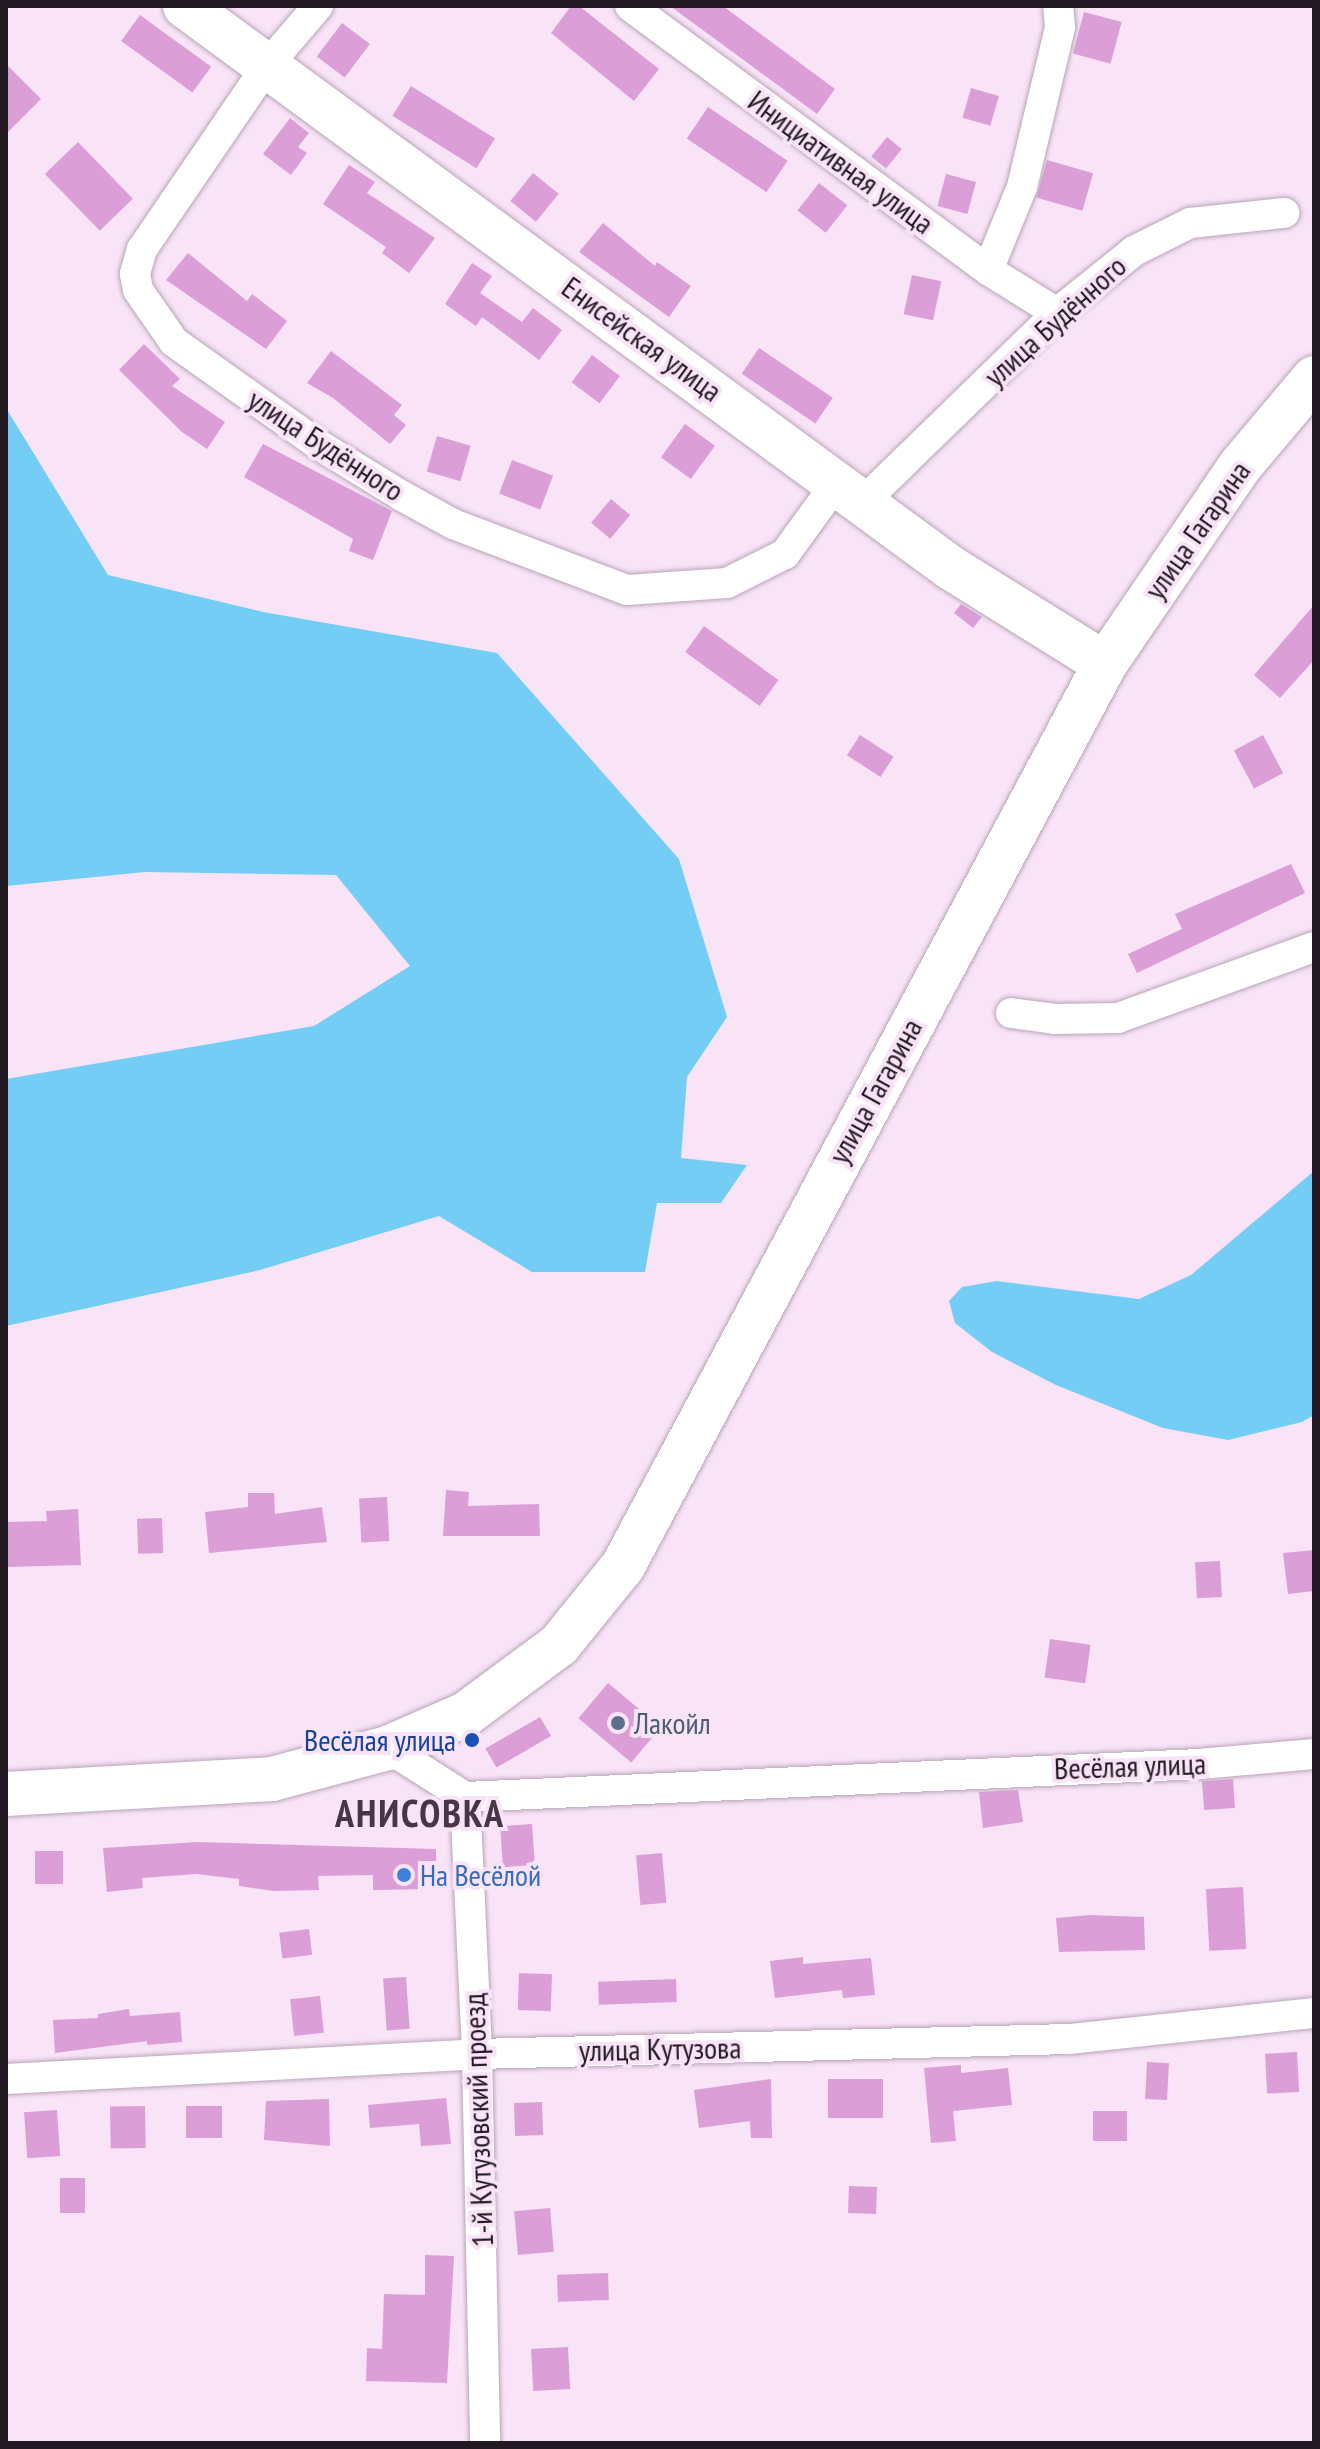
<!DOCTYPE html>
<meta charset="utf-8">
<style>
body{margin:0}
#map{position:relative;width:1320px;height:2449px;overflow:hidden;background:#f8e3f7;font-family:"PT Sans Narrow",sans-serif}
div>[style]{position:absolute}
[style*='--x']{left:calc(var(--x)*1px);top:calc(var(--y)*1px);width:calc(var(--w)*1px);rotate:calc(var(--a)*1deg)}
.water>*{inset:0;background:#73cdf5}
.building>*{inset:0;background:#dc9ed6;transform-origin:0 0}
.roads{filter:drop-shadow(0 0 2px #b9a5b8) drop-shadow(0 0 2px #b9a5b8)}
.street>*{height:30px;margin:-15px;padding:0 15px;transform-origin:15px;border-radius:15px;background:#fff}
.secondary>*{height:44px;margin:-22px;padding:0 22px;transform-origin:22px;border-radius:22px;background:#fff}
.primary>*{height:44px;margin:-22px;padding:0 22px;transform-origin:22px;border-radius:22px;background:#fff}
.dots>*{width:22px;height:22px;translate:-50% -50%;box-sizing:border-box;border:4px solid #f8e3f7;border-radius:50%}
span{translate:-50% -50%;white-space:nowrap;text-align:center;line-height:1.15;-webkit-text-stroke:8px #f8e3f7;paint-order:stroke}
.street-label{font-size:30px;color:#221a22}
.service-label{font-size:30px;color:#4e5e75}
.left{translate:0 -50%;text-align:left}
.transit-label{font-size:30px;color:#164399}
.right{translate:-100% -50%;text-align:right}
.shop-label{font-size:30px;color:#366cbe}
.district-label{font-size:38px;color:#473646;font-weight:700;letter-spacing:2px}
.frame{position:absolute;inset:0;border:8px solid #221a22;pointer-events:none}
</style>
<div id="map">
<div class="water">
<div style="clip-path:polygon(6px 408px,108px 575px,263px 612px,497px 653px,679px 859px,727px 1017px,687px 1077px,681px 1158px,747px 1165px,721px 1203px,657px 1203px,645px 1272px,532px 1272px,439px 1216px,260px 1270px,6px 1326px,6px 1079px,314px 1026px,410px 966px,336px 875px,145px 872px,6px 886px)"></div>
<div style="clip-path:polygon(1314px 1171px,1314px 1415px,1302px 1422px,1228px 1440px,1163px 1428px,1056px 1385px,992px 1352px,955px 1323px,949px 1301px,962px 1287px,997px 1281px,1139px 1299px,1191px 1275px)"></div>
</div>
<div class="building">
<div style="clip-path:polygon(571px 6px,579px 6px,659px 69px,634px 101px,551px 33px)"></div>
<div style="clip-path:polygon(670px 6px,723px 6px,835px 89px,817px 114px)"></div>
<div style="left:1084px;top:12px;width:39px;height:43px;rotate:15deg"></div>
<div style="left:140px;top:15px;width:88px;height:32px;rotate:36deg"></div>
<div style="left:342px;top:23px;width:35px;height:42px;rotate:37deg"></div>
<div style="clip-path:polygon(6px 64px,41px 99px,6px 134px)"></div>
<div style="left:411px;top:86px;width:99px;height:35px;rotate:32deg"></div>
<div style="left:971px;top:88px;width:29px;height:31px;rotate:16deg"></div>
<div style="left:708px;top:107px;width:96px;height:38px;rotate:34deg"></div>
<div style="clip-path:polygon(290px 118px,309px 133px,298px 147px,307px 153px,291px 175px,263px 154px)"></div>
<div style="left:887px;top:137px;width:19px;height:25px;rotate:39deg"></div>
<div style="left:78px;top:142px;width:79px;height:46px;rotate:46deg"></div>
<div style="left:1047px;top:160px;width:48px;height:39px;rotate:16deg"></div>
<div style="clip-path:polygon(349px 165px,375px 182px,367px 193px,435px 238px,409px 273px,382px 253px,386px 247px,323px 204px)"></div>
<div style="left:533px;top:173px;width:33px;height:36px;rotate:39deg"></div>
<div style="left:946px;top:174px;width:31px;height:33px;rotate:15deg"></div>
<div style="left:819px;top:183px;width:36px;height:35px;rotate:38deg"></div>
<div style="clip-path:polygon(603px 223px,655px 266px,657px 262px,691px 286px,669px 317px,579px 252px)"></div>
<div style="clip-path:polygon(188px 253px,247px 301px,252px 294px,287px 321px,266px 349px,166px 280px)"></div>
<div style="clip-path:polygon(472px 263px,492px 276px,480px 293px,522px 322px,533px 308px,562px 330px,539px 360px,482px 317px,476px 326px,445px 304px)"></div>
<div style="left:912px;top:275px;width:30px;height:40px;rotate:12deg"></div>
<div style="clip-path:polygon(144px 344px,180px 379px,172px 386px,225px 422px,207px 449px,182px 432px,119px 370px)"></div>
<div style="left:759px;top:348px;width:89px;height:31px;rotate:34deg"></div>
<div style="clip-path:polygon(331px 351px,402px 405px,394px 415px,406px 425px,390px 444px,333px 398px,307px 383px)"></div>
<div style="left:592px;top:355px;width:35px;height:34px;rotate:37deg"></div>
<div style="left:685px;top:424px;width:37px;height:41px;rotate:36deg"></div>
<div style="left:437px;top:436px;width:35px;height:37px;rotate:16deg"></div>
<div style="clip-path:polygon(263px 444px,392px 511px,373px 560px,349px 551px,353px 539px,244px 477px)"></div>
<div style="left:512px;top:460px;width:44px;height:36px;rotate:21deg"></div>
<div style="left:611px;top:499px;width:25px;height:31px;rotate:40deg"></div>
<div style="clip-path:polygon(961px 604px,982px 617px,973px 628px,954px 613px)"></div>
<div style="clip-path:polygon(1314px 605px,1314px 660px,1280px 698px,1254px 675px)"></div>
<div style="left:704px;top:626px;width:92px;height:32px;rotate:36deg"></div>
<div style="left:860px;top:735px;width:40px;height:24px;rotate:33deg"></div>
<div style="left:1263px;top:735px;width:43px;height:33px;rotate:62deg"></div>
<div style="clip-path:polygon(1291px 864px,1305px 893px,1137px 973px,1128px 954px,1182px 929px,1175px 914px)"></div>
<div style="clip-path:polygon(446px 1490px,469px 1492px,468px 1506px,539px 1504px,540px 1536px,443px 1536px)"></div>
<div style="clip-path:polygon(248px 1493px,274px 1493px,275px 1514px,322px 1507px,327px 1542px,209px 1553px,205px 1512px,248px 1507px)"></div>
<div style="left:387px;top:1497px;width:44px;height:28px;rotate:87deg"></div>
<div style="clip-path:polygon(78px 1509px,81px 1565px,6px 1567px,6px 1522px,47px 1521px,46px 1511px)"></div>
<div style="left:162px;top:1518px;width:35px;height:25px;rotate:88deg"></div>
<div style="clip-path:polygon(1314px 1550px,1314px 1591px,1288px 1594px,1283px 1553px)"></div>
<div style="left:1220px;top:1561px;width:36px;height:25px;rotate:87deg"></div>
<div style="left:1050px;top:1639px;width:41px;height:39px;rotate:8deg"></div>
<div style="left:608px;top:1683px;width:69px;height:46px;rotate:40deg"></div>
<div style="left:540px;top:1717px;width:22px;height:63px;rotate:60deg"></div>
<div style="left:1233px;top:1779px;width:29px;height:31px;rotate:86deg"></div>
<div style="clip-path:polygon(1018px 1790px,1023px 1822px,983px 1828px,979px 1792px)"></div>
<div style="left:532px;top:1824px;width:41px;height:32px;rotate:86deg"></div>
<div style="clip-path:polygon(197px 1842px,436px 1849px,436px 1889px,373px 1890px,373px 1875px,318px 1876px,319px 1890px,274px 1891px,239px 1886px,239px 1879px,196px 1874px,142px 1878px,143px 1888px,107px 1892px,103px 1848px)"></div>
<div style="left:35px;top:1851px;width:28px;height:33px"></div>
<div style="left:662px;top:1853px;width:50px;height:26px;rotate:85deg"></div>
<div style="left:1243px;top:1887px;width:62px;height:37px;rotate:87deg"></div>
<div style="clip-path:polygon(1090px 1915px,1144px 1917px,1145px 1950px,1059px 1952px,1056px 1918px)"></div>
<div style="left:309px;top:1929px;width:26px;height:30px;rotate:83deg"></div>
<div style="clip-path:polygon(803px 1957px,803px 1964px,871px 1958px,875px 1995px,843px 1998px,842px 1990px,775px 1998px,770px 1961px)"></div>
<div style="left:519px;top:1973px;width:33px;height:37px;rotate:2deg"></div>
<div style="left:406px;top:1977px;width:52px;height:23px;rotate:86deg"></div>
<div style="left:676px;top:1979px;width:23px;height:78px;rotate:88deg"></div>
<div style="left:320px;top:1996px;width:37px;height:30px;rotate:84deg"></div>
<div style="clip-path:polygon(129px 2009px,130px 2016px,180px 2012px,182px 2042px,147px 2045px,147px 2041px,55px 2053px,53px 2020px,98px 2018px,98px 2014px)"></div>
<div style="left:1297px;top:2052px;width:40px;height:32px;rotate:87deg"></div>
<div style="left:1147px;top:2062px;width:22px;height:37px;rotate:3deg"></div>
<div style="clip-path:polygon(961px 2065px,961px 2073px,1008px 2068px,1012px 2105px,953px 2111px,956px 2141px,931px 2143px,924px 2068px)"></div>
<div style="clip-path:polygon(771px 2079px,772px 2138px,751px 2138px,750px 2121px,699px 2128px,694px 2090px)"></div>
<div style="left:828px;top:2079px;width:55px;height:39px"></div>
<div style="clip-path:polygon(446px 2098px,451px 2144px,421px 2146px,419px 2124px,370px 2128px,368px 2105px)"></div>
<div style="clip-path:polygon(329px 2099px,330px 2146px,264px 2140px,266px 2101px)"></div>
<div style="left:542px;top:2102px;width:33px;height:28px;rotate:88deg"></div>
<div style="left:145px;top:2106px;width:42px;height:35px;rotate:89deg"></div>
<div style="left:186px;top:2106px;width:36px;height:32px"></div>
<div style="left:57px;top:2110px;width:46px;height:33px;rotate:86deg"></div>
<div style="left:1093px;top:2111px;width:34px;height:30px"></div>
<div style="left:60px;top:2178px;width:25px;height:35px"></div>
<div style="left:849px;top:2186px;width:28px;height:27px;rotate:2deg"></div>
<div style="left:550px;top:2208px;width:44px;height:36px;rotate:85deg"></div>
<div style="clip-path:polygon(425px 2255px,454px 2256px,447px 2383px,366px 2381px,367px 2348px,382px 2349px,384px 2294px,425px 2295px)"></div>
<div style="left:608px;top:2273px;width:27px;height:51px;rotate:88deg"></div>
<div style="left:568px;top:2347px;width:42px;height:37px;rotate:87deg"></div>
</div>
<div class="roads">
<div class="street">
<div style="--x:318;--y:6;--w:79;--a:130.4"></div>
<div style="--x:267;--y:66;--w:222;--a:124.3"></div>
<div style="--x:142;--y:249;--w:26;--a:106"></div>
<div style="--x:135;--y:274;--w:16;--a:79"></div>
<div style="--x:138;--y:290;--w:63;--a:55.3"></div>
<div style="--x:174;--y:342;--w:178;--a:35.4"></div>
<div style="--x:319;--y:445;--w:97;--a:31.6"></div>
<div style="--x:402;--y:496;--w:58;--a:28.8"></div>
<div style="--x:453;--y:524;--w:186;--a:20.8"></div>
<div style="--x:627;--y:590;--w:100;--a:-4"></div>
<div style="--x:727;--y:583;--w:65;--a:-26.6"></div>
<div style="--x:785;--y:554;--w:90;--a:-54"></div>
<div style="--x:630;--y:6;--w:445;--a:36.4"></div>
<div style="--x:988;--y:270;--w:81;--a:31.9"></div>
<div style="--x:988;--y:270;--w:90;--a:-67.7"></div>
<div style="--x:1022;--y:187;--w:164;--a:-76.6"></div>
<div style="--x:1060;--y:27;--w:21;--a:-95"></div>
<div style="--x:864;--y:501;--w:269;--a:-44.2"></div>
<div style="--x:1057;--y:313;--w:99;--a:-38.8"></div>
<div style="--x:1134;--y:251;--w:63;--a:-26.6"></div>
<div style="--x:1190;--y:223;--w:95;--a:-6.1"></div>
<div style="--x:1011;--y:1013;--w:44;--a:7.8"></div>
<div style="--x:1055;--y:1019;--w:63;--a:-0.9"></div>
<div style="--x:1118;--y:1018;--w:208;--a:-19.9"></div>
<div style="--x:388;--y:1748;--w:91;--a:32.5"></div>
<div style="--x:465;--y:1797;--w:736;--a:-2.57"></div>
<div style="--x:1200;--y:1764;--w:114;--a:-5"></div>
<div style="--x:465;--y:1797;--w:257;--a:87.3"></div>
<div style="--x:477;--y:2054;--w:389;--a:88.8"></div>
<div style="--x:6;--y:2079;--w:472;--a:-3"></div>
<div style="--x:477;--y:2054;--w:593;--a:-1.45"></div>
<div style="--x:1070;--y:2039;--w:245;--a:-6.1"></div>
</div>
<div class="secondary">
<div style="--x:185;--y:6;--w:950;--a:36.27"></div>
<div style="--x:951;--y:568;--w:181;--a:31.9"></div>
</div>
<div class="primary">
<div style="--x:6;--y:1794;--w:266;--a:-3.2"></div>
<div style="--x:272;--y:1779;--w:120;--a:-15"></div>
<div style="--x:388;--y:1748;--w:85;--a:-23.6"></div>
<div style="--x:466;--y:1714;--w:116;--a:-36.6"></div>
<div style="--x:559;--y:1645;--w:102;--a:-51"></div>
<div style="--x:623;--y:1566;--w:1023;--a:-61.88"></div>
<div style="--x:1105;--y:664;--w:240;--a:-55.7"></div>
<div style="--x:1240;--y:466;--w:115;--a:-49.9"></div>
</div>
</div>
<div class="dots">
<div style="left:618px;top:1723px;background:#5c6f8a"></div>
<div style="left:472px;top:1740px;background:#1a4fb4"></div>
<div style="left:404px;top:1875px;background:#3f7fe0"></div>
</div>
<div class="street-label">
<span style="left:841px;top:162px;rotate:36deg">Инициативная улица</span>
<span style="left:1055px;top:321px;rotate:-42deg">улица Будённого</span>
<span style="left:642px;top:339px;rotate:36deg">Енисейская улица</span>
<span style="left:326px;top:445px;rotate:33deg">улица Будённого</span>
<span style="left:1197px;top:530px;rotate:-55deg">улица Гагарина</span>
<span style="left:875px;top:1091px;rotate:-61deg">улица Гагарина</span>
<span style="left:1130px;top:1766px;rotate:-2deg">Весёлая улица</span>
<span style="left:660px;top:2049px;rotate:-1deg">улица Кутузова</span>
<span style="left:478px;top:2120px;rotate:-92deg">1-й Кутузовский проезд</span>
</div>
<div class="service-label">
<span class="left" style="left:634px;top:1723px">Лакойл</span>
</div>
<div class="transit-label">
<span class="right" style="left:456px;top:1740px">Весёлая улица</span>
</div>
<div class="shop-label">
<span class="left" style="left:420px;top:1875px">На Весёлой</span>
</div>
<div class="district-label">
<span style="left:420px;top:1813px">АНИСОВКА</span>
</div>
<div class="frame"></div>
</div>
